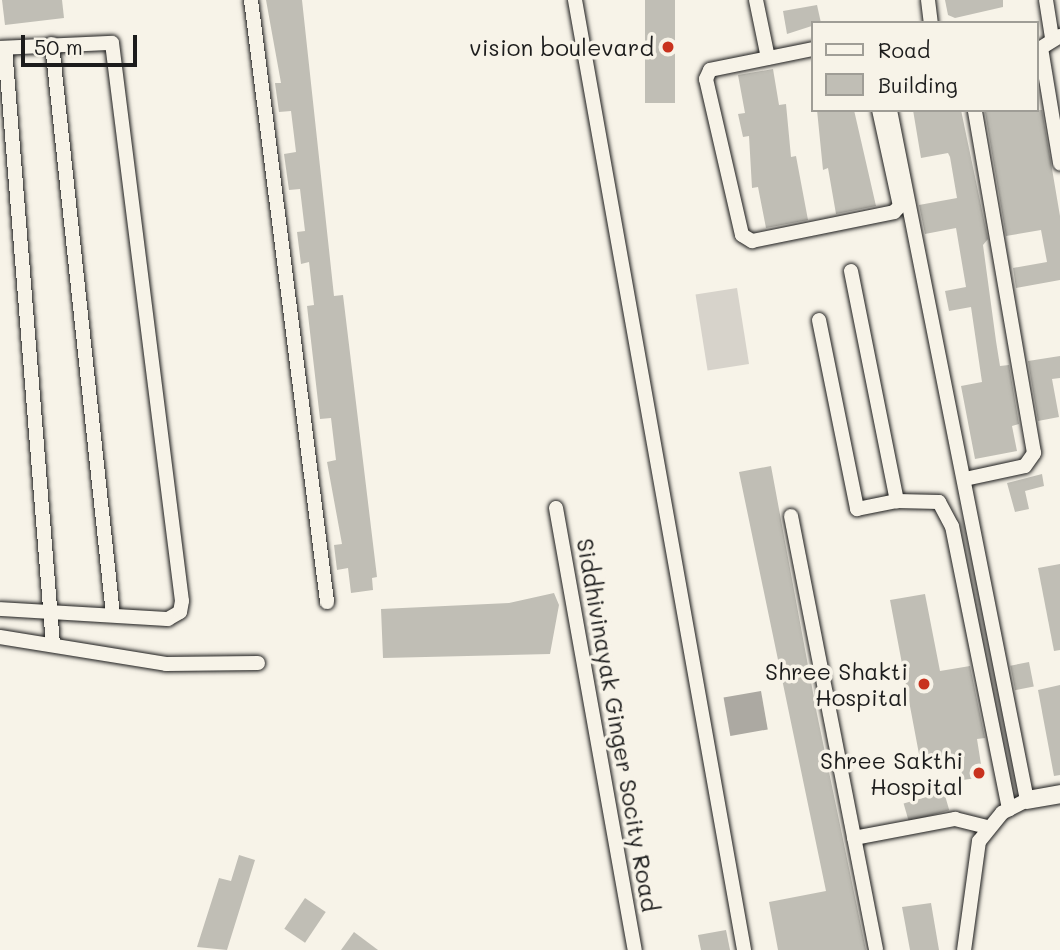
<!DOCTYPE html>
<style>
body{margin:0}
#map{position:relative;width:1060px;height:950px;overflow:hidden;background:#f7f3e8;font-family:Mali,sans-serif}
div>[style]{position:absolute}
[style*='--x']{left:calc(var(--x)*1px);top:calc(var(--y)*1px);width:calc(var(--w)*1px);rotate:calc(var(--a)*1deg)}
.green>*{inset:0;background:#d7d3cb;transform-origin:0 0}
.water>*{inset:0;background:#aca9a2;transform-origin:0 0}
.building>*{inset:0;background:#c0beb5;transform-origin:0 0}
.roads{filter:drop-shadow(0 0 2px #1c1c1c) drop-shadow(0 0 2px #1c1c1c)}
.minor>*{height:14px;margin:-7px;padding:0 7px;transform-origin:7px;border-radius:7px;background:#f7f3e8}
.tertiary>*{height:18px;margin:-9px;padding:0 9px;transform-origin:9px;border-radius:9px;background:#f7f3e8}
.dots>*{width:19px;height:19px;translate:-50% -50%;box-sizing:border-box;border:4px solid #f7f3e8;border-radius:50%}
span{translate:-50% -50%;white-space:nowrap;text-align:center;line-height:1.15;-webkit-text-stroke:7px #f7f3e8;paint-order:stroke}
.poi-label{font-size:23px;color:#1c1c1c}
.right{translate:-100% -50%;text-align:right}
.street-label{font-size:23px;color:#1c1c1c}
.legend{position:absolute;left:811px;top:21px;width:228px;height:91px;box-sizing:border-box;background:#f7f3e8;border:2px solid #9f9d96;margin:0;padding:9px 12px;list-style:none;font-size:21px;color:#1c1c1c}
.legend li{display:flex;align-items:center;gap:14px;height:35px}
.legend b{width:35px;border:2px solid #9f9d96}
.scale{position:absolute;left:21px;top:35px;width:116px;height:32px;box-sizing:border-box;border:4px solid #1c1c1c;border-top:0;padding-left:9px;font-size:21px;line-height:24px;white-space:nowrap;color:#1c1c1c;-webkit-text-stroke:5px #f7f3e8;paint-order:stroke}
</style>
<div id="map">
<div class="green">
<div style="left:737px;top:288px;width:77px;height:42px;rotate:81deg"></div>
</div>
<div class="water">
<div style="left:761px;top:691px;width:39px;height:38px;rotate:80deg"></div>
</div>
<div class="building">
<div style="clip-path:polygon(2px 0,62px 0,64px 18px,5px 25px)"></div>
<div style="clip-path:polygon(266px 0,302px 0,334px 296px,343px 295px,377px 577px,372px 578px,373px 590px,351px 593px,348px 568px,337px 570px,334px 545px,342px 544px,327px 462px,336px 460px,331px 418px,320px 419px,307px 306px,314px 305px,309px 262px,301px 264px,297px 232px,305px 231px,300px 189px,289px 190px,284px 154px,296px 152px,291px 111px,279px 112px,275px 83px,281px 83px)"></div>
<div style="left:645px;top:0;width:30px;height:103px"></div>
<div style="clip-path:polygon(945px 0,1003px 0,1003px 7px,955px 18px,948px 15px)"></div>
<div style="clip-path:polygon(817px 5px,821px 23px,787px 34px,783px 11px)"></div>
<div style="clip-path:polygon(773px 69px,779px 105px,786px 104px,791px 157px,796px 156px,808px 220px,766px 228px,758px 187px,752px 188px,749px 136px,743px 137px,738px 114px,745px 113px,738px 75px)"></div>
<div style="clip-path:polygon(817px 110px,854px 110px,876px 206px,836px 214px,828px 168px,823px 170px)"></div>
<div style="clip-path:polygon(913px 110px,961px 110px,988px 239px,983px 245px,996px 341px,1000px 366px,1009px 365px,1019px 424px,1012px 426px,1017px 451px,975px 459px,961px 386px,982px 382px,971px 307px,949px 311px,945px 291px,966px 287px,956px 228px,925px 234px,919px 205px,957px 198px,950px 157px,948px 153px,921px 158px)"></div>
<div style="clip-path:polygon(1042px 110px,1060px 216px,1060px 280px,1016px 288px,1013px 268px,1047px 262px,1041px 230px,1006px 236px,985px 112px)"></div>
<div style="clip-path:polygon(1060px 356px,1060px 378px,1052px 379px,1059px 417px,1038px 421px,1028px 361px)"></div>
<div style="clip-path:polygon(771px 466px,817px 714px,866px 950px,778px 950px,769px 902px,826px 891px,739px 472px)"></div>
<div style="clip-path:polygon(1042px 474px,1044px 486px,1025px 491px,1029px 509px,1015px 512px,1007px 483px)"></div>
<div style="clip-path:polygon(1060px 564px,1060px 650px,1054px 651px,1038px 568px)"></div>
<div style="clip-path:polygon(554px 593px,559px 605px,550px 654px,383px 658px,381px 609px,509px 603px)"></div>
<div style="clip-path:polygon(925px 594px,940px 671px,970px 666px,985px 738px,977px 739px,983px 777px,963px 780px,960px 763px,922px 770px,890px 600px)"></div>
<div style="left:1029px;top:662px;width:25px;height:19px;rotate:79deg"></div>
<div style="clip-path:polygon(1060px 685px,1060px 775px,1054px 776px,1038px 690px)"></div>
<div style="left:944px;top:792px;width:19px;height:42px;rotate:74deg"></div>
<div style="clip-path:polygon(239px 855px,255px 860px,227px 950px,197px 947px,219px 878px,231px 881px)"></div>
<div style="left:305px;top:898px;width:25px;height:37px;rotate:34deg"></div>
<div style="clip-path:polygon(931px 903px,939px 950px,910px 950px,902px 907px)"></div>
<div style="clip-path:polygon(726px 930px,730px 950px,701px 950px,698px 935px)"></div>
<div style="clip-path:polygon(354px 932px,378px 950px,341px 950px)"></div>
</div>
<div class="roads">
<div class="minor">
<div style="--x:251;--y:0;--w:607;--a:82.8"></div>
<div style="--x:575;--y:0;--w:965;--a:79.91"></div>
<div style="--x:756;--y:0;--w:59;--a:78.3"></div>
<div style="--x:928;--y:0;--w:23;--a:83"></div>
<div style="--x:1046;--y:0;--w:39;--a:81"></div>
<div style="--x:1060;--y:36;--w:22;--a:148"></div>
<div style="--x:1041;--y:48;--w:117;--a:80.6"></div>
<div style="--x:52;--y:44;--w:574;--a:83.9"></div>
<div style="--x:0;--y:48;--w:112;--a:-2.6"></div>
<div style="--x:112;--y:43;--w:562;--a:82.85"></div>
<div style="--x:182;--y:601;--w:11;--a:100"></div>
<div style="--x:180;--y:612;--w:14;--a:150"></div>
<div style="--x:168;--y:619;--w:168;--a:-176.6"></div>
<div style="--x:5;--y:48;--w:598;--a:85.4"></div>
<div style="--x:813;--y:49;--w:105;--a:168.5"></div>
<div style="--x:710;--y:70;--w:10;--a:114"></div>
<div style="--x:706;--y:79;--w:160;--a:77"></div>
<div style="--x:742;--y:235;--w:12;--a:31"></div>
<div style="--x:752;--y:241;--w:145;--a:-11.5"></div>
<div style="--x:894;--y:212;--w:8;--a:-45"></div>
<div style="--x:900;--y:206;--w:98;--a:-102.3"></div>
<div style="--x:890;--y:110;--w:703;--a:78.77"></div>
<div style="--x:1027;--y:800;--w:28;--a:153"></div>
<div style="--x:1002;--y:813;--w:36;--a:129"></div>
<div style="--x:979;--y:841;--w:110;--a:97.8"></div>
<div style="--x:851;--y:271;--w:235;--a:78.7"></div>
<div style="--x:897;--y:501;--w:42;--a:1.4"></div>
<div style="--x:939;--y:502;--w:27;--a:62"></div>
<div style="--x:952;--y:526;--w:289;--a:78.6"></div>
<div style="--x:819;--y:320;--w:193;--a:78.6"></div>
<div style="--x:857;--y:509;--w:41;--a:-11.3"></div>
<div style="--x:965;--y:479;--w:61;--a:-12.2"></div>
<div style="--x:1025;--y:466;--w:16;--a:-55"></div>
<div style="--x:1034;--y:453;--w:348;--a:-99.8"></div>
<div style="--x:556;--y:508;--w:449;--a:79.9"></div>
<div style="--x:791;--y:516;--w:442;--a:78.9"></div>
<div style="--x:0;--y:637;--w:168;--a:9.2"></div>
<div style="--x:166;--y:664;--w:92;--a:-0.6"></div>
<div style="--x:854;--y:838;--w:103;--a:-10.7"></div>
<div style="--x:955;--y:819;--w:33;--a:14"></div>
</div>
<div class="tertiary">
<div style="--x:1027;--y:800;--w:34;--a:-10"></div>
</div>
</div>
<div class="dots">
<div style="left:668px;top:47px;background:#c8321e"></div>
<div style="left:924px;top:684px;background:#c8321e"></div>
<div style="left:979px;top:773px;background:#c8321e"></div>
</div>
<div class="poi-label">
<span class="right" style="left:654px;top:47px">vision boulevard</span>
<span class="right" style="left:908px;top:684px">Shree Shakti<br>Hospital</span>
<span class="right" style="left:963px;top:773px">Shree Sakthi<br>Hospital</span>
</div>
<div class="street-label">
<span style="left:618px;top:725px;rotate:80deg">Siddhivinayak Ginger Socity Road</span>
</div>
<ul class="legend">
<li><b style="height:9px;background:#f7f3e8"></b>Road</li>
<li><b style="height:19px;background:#c0beb5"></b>Building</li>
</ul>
<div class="scale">50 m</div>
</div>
